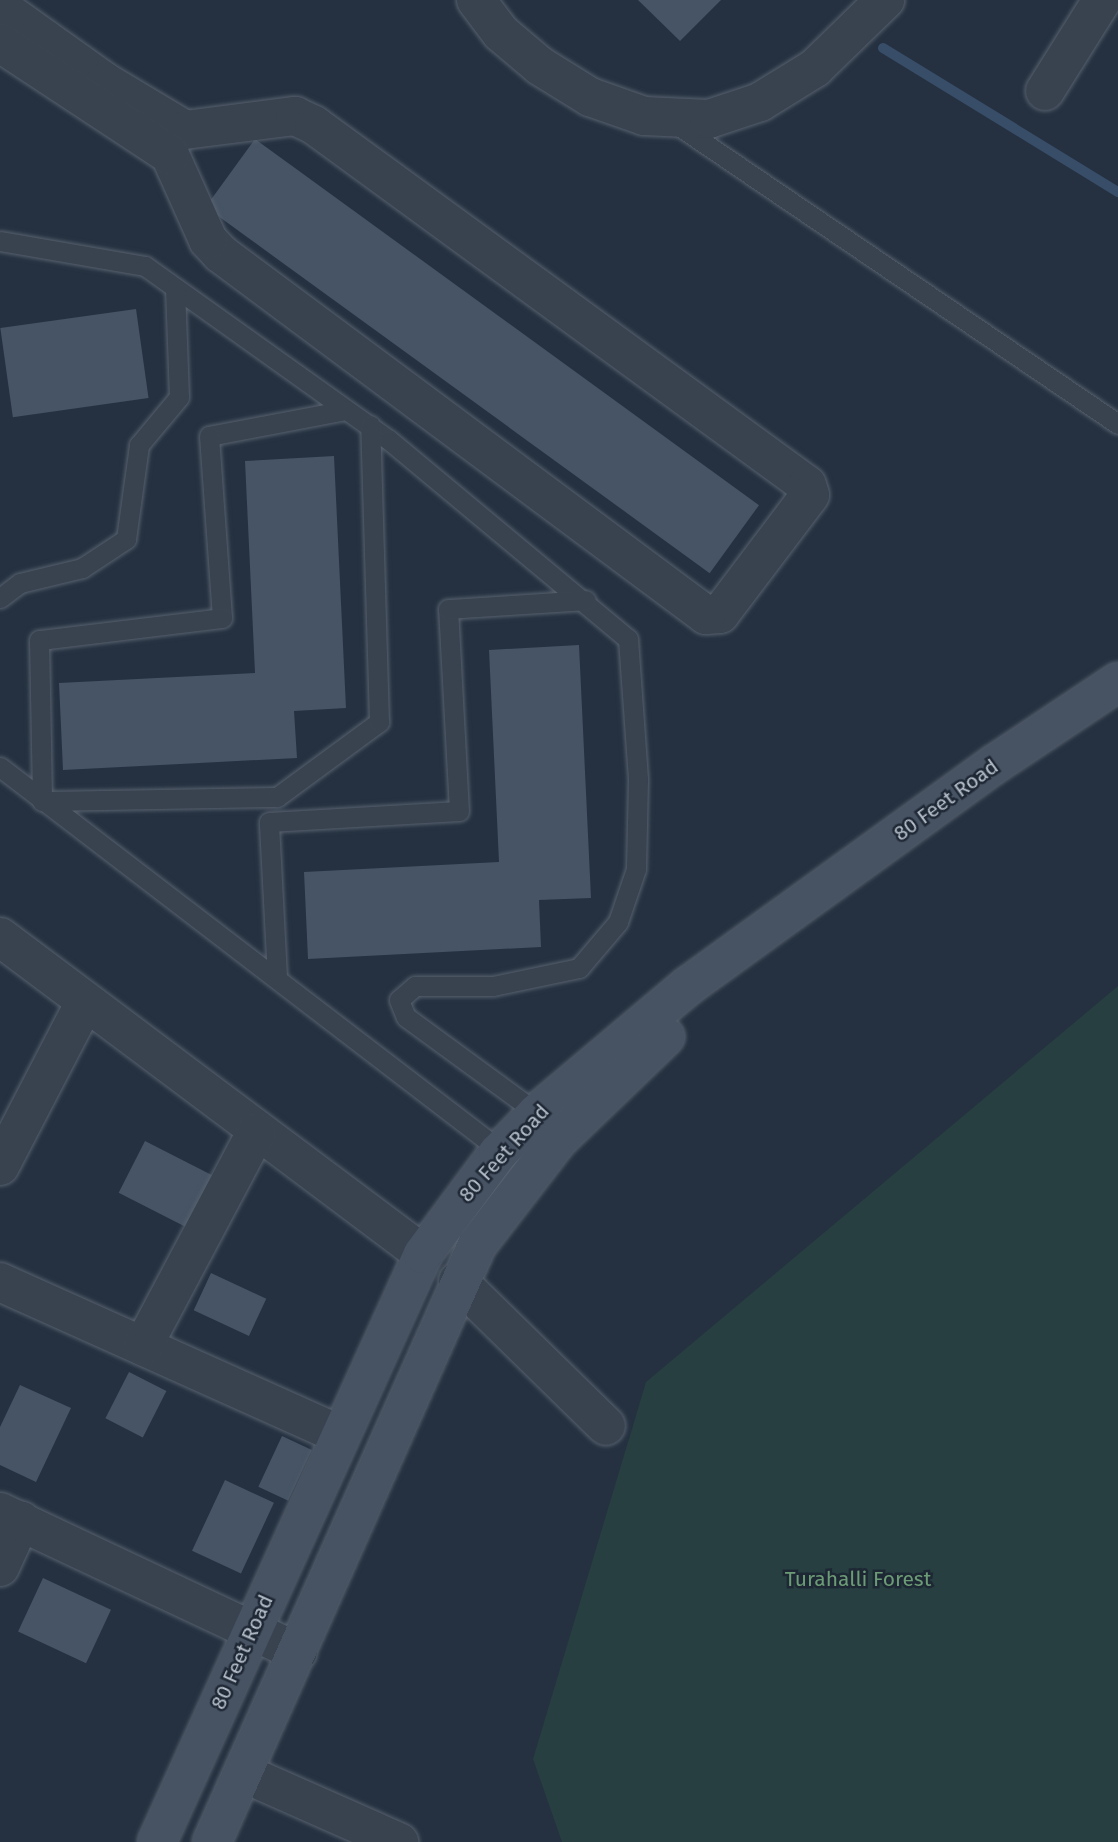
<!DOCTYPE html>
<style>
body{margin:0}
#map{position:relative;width:1118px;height:1842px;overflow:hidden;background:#253140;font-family:"Fira Sans",sans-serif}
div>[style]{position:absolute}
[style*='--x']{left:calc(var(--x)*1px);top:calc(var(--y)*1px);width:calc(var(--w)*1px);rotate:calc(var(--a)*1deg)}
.green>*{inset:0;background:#273f41}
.stream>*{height:10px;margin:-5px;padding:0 5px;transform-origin:5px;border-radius:5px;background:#384d68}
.building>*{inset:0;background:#465465;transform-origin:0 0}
.roads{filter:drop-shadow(0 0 2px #57616e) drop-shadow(0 0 2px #57616e)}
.service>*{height:19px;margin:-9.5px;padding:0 9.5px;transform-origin:9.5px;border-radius:9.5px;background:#394350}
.minor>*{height:38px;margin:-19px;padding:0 19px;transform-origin:19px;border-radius:19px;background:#394350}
.tertiary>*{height:38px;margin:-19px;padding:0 19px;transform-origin:19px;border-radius:19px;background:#394350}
.secondary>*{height:38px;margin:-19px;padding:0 19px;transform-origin:19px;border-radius:19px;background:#475263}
span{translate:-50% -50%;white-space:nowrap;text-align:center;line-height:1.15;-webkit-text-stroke:5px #1e2835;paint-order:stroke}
.street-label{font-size:21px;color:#b6becb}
.park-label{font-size:21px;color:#6c9c76}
</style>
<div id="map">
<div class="green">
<div style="clip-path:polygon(1118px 986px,1118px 1842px,562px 1842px,533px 1759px,646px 1382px)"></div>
</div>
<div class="stream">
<div style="--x:883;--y:48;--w:276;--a:31.5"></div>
</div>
<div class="building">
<div style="clip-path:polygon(638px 0,721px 0,680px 41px)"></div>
<div style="left:255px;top:139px;width:623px;height:84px;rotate:36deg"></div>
<div style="left:136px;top:309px;width:90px;height:137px;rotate:82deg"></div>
<div style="clip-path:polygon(334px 456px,346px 708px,294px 711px,297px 758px,63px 770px,59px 683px,255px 673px,245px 461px)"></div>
<div style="clip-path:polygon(579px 645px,591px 898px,539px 900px,541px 947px,308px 959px,304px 872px,499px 862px,489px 650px)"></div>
<div style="left:145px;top:1141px;width:82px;height:58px;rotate:27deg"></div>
<div style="left:211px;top:1273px;width:61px;height:41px;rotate:25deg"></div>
<div style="left:129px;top:1372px;width:42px;height:52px;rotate:27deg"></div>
<div style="clip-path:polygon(20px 1385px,71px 1408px,36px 1482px,0 1465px,0 1427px)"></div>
<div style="left:282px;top:1436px;width:33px;height:56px;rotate:25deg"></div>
<div style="left:225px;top:1480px;width:54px;height:78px;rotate:25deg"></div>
<div style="left:43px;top:1578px;width:75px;height:59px;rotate:25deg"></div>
</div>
<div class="roads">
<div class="service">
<div style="--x:676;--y:124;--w:534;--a:34.17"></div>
<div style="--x:0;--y:241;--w:147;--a:9.8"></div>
<div style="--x:145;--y:266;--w:300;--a:35.5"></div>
<div style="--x:389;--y:440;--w:311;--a:39.8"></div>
<div style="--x:628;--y:639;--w:141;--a:85.9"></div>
<div style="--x:638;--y:780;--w:89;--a:91.3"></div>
<div style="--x:636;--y:869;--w:56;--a:108.8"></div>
<div style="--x:618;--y:922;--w:60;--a:130.3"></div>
<div style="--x:579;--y:968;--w:88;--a:168.2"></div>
<div style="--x:493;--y:986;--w:78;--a:180"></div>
<div style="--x:415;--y:986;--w:21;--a:139"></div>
<div style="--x:399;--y:1000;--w:18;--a:68"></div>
<div style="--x:406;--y:1017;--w:162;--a:36.2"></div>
<div style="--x:346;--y:410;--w:139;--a:169.3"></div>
<div style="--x:209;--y:436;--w:182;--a:85.9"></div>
<div style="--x:222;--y:618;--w:184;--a:173.1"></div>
<div style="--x:39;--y:640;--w:161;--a:88.9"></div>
<div style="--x:42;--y:801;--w:235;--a:-1"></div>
<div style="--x:277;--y:797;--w:127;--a:-36.3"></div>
<div style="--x:379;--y:722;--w:297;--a:-91.7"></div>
<div style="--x:0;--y:598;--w:25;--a:-37"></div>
<div style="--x:20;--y:583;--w:64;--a:-13.6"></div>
<div style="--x:82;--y:568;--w:53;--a:-33.4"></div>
<div style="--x:126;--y:539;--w:95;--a:-82.1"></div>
<div style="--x:139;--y:445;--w:62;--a:-50.2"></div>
<div style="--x:179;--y:397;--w:109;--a:-92.1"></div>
<div style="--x:0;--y:767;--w:631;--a:37.47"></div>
<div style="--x:277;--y:977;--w:155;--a:-93"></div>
<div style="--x:269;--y:822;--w:190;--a:-3.3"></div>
<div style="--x:459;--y:811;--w:202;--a:-93.1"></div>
<div style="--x:448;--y:609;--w:138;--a:-3.7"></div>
</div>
<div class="minor">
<div style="--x:476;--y:0;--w:41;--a:52.9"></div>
<div style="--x:501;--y:33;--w:51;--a:40.2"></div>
<div style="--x:540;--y:66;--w:59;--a:31.8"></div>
<div style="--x:590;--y:97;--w:57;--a:19.4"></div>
<div style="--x:644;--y:116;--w:65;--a:2.6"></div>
<div style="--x:709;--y:119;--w:54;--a:-18.4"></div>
<div style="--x:760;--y:102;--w:65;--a:-31.7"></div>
<div style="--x:815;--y:68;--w:98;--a:-44.2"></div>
<div style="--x:0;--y:7;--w:129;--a:35.5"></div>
<div style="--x:105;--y:82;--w:93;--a:31"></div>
<div style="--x:185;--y:130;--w:111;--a:-7.3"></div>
<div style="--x:295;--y:116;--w:21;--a:25"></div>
<div style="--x:314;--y:125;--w:610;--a:36.14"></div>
<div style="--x:807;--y:485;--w:10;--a:73"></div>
<div style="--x:810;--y:495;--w:149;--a:127.1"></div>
<div style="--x:720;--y:614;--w:14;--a:176"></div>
<div style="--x:706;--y:615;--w:605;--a:-143.34"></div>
<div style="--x:221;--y:254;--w:19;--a:-133"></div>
<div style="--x:208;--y:240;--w:93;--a:-114.1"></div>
<div style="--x:170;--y:155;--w:204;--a:-146.6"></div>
<div style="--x:1045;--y:91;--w:107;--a:-57.9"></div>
<div style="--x:0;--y:937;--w:529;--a:36.85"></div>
<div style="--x:0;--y:1166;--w:185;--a:-62.6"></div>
<div style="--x:458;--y:1281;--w:207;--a:44.4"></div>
<div style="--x:0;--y:1282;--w:373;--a:24.2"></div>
<div style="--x:143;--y:1346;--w:241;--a:-62.1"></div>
<div style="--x:0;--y:1567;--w:51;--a:-65.5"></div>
<div style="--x:243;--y:1773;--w:171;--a:23.9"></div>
</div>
<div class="tertiary">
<div style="--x:0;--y:1512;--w:329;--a:25.2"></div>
</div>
<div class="secondary">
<div style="--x:157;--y:1842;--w:645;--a:-65.66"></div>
<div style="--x:423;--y:1254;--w:126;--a:-53.4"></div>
<div style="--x:498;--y:1153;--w:56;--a:-45.7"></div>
<div style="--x:537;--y:1113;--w:197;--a:-40.1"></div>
<div style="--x:688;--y:986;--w:379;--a:-35.9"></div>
<div style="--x:995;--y:764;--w:148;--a:-33.7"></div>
<div style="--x:212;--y:1842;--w:653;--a:-66.06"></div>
<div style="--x:477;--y:1245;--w:133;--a:-52.4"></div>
<div style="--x:558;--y:1140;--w:149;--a:-43.9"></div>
</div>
</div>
<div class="street-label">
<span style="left:946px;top:800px;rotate:-36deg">80 Feet Road</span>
<span style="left:504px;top:1153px;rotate:-48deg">80 Feet Road</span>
<span style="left:242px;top:1652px;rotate:-66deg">80 Feet Road</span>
</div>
<div class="park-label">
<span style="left:858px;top:1579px">Turahalli Forest</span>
</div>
</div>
